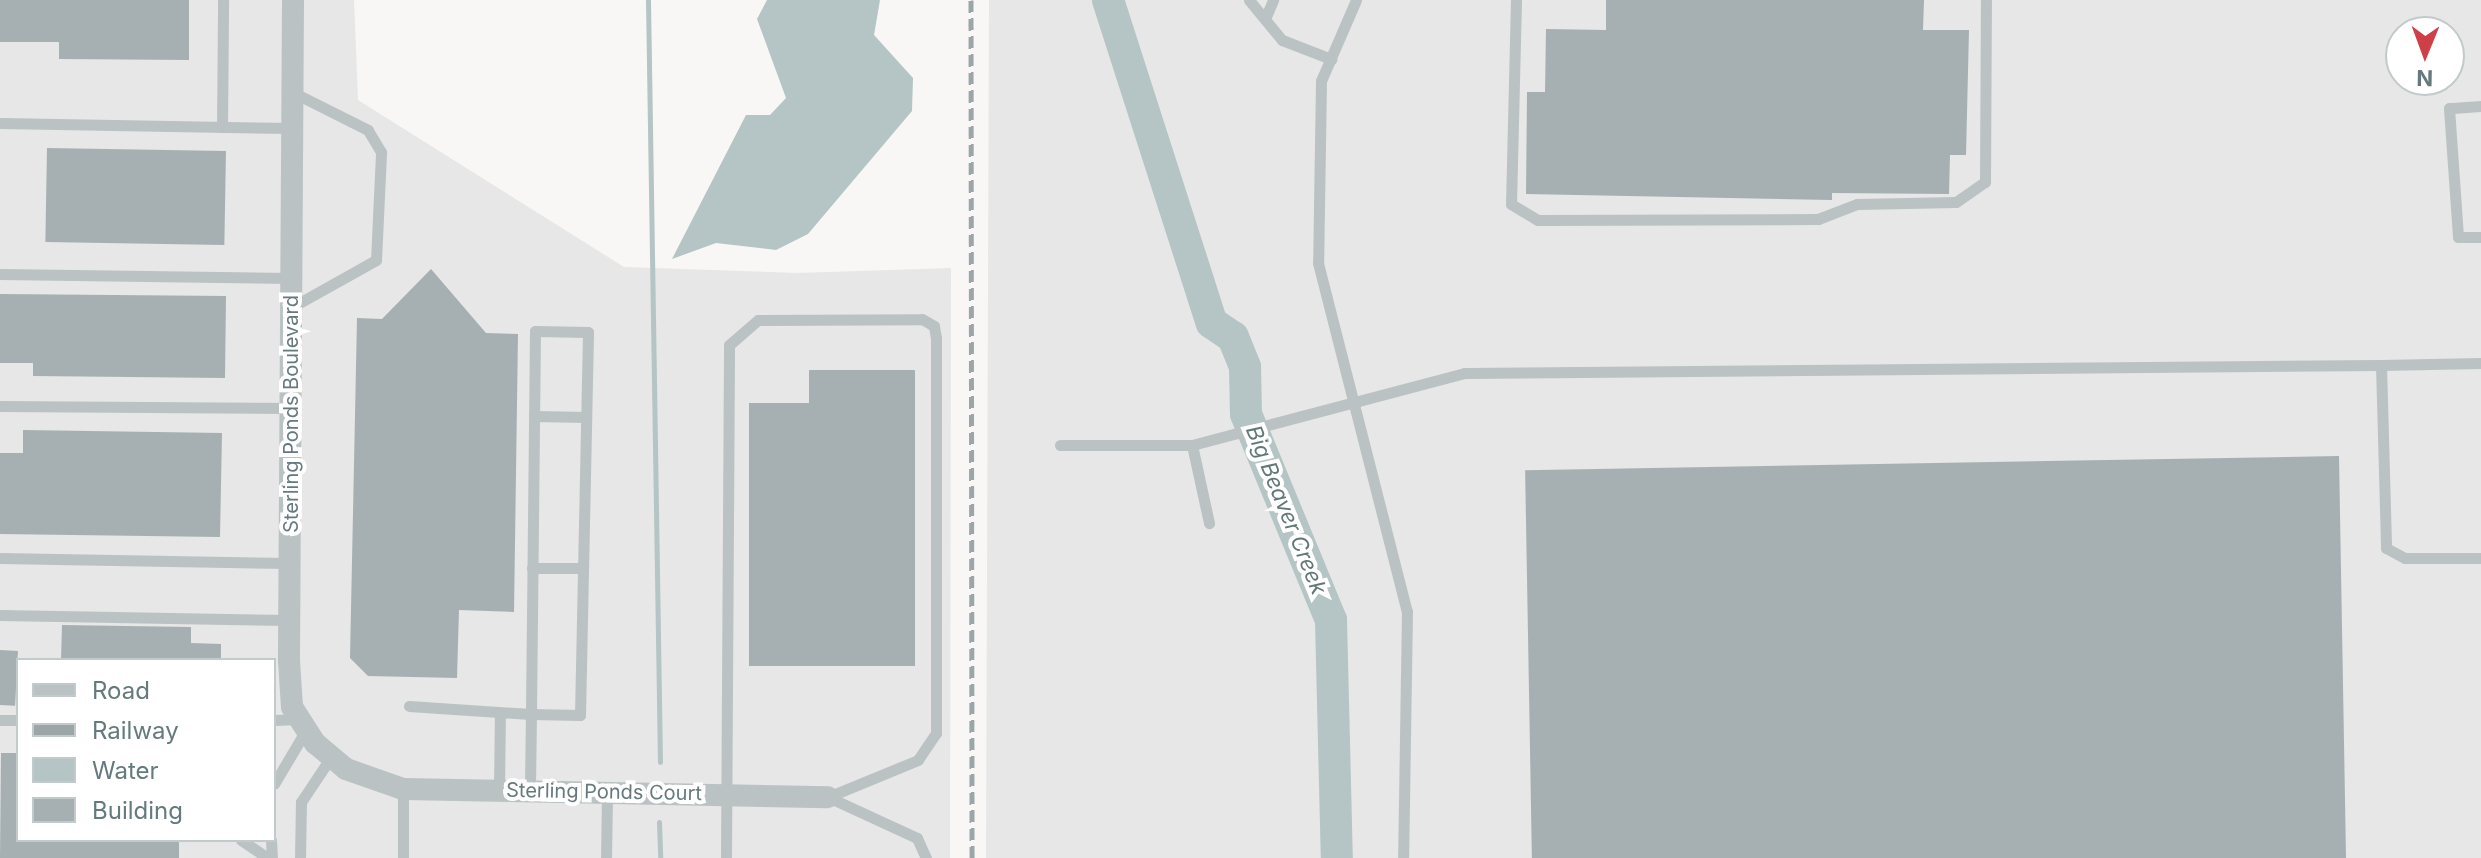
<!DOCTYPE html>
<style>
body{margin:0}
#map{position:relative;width:2481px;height:858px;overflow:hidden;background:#f8f7f6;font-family:Inter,sans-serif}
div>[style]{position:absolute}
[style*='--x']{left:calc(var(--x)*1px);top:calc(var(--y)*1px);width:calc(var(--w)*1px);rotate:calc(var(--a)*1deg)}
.built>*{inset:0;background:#e6e7e6}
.water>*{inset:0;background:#b5c4c4}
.stream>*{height:5px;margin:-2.5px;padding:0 2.5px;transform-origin:2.5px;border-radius:2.5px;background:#b5c4c4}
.river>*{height:32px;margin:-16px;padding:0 16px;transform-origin:16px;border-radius:16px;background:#b5c4c4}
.building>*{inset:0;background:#a6b0b2;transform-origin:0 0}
.service>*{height:11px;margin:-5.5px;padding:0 5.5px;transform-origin:5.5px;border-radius:5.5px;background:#bbc2c3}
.minor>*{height:22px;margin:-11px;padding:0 11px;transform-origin:11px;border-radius:11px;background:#bbc2c3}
.rail>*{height:5px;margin-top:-2.5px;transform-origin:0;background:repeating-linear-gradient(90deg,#9ca6a8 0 12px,transparent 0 18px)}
span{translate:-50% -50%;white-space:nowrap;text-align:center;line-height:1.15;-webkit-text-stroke:8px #fff;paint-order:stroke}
.street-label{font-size:20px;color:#667a7d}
.water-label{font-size:22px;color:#617877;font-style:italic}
.legend{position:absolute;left:16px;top:658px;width:260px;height:184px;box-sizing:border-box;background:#fff;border:2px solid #c2cacb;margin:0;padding:10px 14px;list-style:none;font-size:24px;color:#667a7d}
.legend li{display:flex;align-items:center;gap:16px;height:40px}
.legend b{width:40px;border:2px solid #c2cacb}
.north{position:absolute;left:2385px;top:16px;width:80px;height:80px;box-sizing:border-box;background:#fff;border:2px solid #c2cacb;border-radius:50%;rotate:181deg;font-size:22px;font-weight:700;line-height:32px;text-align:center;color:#667a7d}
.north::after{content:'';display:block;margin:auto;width:28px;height:36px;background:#cf3f48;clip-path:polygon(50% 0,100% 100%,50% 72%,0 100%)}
</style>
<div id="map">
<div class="built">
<div style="clip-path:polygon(evenodd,0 0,354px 0,358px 100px,624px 267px,798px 273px,951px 268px,950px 858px,0 858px,0 0,18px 660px,274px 660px,274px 840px,18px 840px,18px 660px)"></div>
<div style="clip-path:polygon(evenodd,989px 0,2481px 0,2481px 858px,986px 858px,989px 0,2401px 32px,2449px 32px,2449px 80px,2401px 80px,2401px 32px)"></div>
</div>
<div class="water">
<div style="clip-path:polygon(767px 0,880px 0,874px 35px,913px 78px,912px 111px,808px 234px,776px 250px,716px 243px,672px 259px,746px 115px,770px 115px,786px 98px,757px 19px)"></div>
</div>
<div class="stream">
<div style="--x:648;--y:0;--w:762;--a:89.1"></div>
<div style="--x:659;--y:822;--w:36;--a:88"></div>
</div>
<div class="river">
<div style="--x:1108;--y:0;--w:339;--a:72.2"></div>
<div style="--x:1212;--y:323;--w:25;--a:34"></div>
<div style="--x:1233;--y:337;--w:32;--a:68"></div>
<div style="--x:1245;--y:367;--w:47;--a:88.8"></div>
<div style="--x:1246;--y:414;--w:223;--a:67.6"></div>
<div style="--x:1331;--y:620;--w:238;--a:88.6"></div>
</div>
<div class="building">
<div style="clip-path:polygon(0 0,189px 0,189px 60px,59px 59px,59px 42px,0 42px)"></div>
<div style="clip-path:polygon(1606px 0,1924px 0,1923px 30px,1969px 30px,1966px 155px,1950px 155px,1949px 194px,1832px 193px,1832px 200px,1526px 194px,1527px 92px,1545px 92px,1546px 29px,1606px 30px)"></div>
<div style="left:47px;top:148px;width:179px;height:94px;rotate:1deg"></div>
<div style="clip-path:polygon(431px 269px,486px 333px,518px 334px,514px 612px,459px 610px,457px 678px,368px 676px,350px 658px,357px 318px,382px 319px)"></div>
<div style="clip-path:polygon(0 294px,226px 296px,225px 378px,33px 376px,33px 363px,0 363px)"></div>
<div style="clip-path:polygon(809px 370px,915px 370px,915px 666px,749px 666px,749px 403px,809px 403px)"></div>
<div style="clip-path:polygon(23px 430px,222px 433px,220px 537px,0 534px,0 453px,23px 453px)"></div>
<div style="left:2339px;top:456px;width:402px;height:814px;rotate:89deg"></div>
<div style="clip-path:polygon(62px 625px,191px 627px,191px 643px,221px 644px,221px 660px,61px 660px)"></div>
<div style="left:0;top:650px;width:18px;height:55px;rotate:3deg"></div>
<div style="clip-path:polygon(1px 753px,18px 753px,18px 840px,179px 840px,179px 858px,0 858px)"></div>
</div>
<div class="service">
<div style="--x:1249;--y:0;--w:52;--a:50.5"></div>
<div style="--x:1282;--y:40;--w:53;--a:21.2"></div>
<div style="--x:1356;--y:0;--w:88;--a:113.4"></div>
<div style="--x:1321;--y:81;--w:182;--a:90.9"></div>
<div style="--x:1318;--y:263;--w:359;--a:75.7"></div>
<div style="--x:1407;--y:611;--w:247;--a:90.9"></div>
<div style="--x:1516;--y:0;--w:204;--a:91.4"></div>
<div style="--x:1511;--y:204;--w:31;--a:31"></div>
<div style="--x:1538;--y:220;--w:280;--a:-0.2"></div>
<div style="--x:1818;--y:219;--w:42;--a:-21"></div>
<div style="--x:1857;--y:204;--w:99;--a:-1.2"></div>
<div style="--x:1956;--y:202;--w:35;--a:-35"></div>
<div style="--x:1985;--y:182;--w:182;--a:-89.7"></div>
<div style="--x:1265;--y:19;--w:21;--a:-67"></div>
<div style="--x:2481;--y:106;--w:32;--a:176"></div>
<div style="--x:2449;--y:108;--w:129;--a:86"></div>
<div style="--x:2458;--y:237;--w:23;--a:0"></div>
<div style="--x:0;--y:123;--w:292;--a:1"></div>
<div style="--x:222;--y:127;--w:127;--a:-89.5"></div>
<div style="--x:0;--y:274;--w:291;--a:0.8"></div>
<div style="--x:292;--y:307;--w:96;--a:-29.2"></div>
<div style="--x:376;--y:260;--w:108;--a:-87.3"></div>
<div style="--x:381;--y:152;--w:26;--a:-121"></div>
<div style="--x:368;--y:130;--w:85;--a:-153.4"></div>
<div style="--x:2481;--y:363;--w:100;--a:178.9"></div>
<div style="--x:2381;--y:365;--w:183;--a:88.4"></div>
<div style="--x:2386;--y:548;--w:21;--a:28"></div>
<div style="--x:2405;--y:558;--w:76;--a:0"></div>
<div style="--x:0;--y:406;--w:290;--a:0.4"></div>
<div style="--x:534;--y:416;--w:52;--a:1.1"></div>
<div style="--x:1060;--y:445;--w:132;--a:0"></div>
<div style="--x:1192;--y:445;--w:281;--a:-14.8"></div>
<div style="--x:1464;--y:373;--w:917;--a:-0.5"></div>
<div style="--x:1192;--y:445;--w:80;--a:77.7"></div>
<div style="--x:0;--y:558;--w:290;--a:1"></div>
<div style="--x:532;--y:568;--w:51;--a:0"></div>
<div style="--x:0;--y:615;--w:289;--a:1"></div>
<div style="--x:409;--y:706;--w:122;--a:3.8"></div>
<div style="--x:531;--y:714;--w:49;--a:1.2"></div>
<div style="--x:580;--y:715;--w:383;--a:-88.8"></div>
<div style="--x:588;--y:332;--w:53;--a:-178.9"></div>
<div style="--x:535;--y:331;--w:383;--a:90.6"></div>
<div style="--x:531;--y:714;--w:76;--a:90.8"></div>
<div style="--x:0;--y:720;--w:18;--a:0"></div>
<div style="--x:274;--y:720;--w:25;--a:-2"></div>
<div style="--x:274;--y:784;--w:63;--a:-59.3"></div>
<div style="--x:499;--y:790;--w:77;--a:-89.3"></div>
<div style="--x:828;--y:797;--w:98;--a:24.7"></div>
<div style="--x:917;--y:838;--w:22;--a:66"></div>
<div style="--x:241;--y:840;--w:32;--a:34"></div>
<div style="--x:271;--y:840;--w:18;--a:87"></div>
<div style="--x:300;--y:858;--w:56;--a:-89"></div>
<div style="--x:301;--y:802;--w:54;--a:-56.3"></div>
<div style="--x:403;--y:858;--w:69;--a:-90"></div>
<div style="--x:606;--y:858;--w:65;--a:-89.1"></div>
<div style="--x:726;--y:858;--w:513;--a:-89.66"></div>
<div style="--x:729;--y:345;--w:38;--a:-41"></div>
<div style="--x:758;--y:320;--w:164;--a:-0.3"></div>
<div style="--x:922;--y:319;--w:14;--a:30"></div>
<div style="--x:934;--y:326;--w:12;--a:81"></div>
<div style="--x:936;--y:338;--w:395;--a:90"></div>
<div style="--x:936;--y:733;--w:32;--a:124"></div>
<div style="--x:918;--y:760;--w:97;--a:157.7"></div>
</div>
<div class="minor">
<div style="--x:293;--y:0;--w:661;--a:90.35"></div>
<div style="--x:289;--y:661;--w:46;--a:86.3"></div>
<div style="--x:292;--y:707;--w:43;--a:57.4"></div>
<div style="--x:315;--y:743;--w:40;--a:40"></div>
<div style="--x:346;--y:769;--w:60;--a:19.3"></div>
<div style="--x:403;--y:789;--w:425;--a:1.1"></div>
</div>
<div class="rail">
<div style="--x:971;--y:0;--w:858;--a:89.93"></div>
</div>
<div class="street-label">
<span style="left:291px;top:414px;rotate:-90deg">Sterling Ponds Boulevard</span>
<span style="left:604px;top:792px;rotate:1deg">Sterling Ponds Court</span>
</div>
<div class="water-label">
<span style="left:1286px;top:510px;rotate:68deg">Big Beaver Creek</span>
</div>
<ul class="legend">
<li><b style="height:10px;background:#bbc2c3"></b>Road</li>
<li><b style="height:10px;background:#9ca6a8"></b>Railway</li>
<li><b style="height:22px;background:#b5c4c4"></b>Water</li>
<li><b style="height:22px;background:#a6b0b2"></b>Building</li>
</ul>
<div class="north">N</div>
</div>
